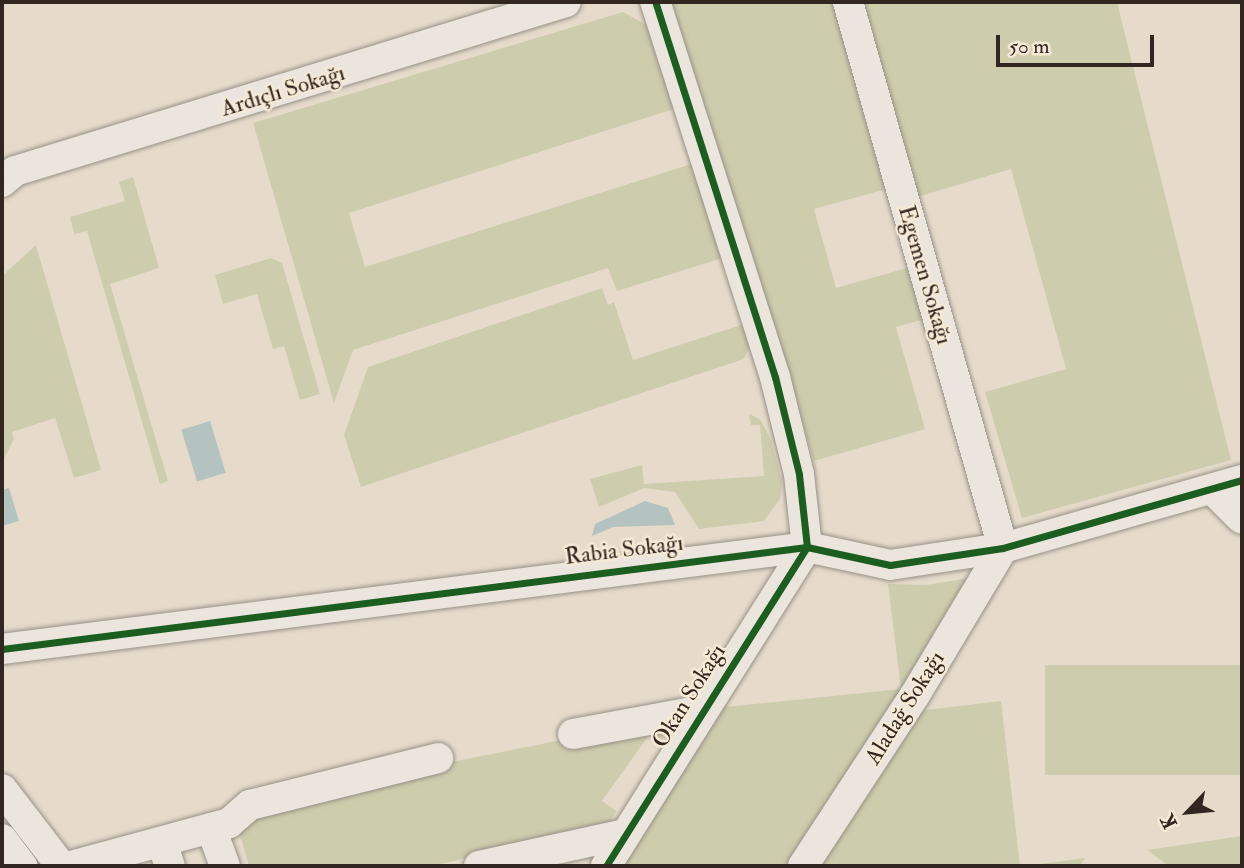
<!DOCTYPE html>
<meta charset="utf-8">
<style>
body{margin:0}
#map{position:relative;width:1244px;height:868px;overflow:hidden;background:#e6dbcb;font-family:"IM FELL Double Pica",serif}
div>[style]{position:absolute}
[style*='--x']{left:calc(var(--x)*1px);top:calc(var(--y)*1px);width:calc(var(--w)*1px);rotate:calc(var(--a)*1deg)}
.green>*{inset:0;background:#cdcdad;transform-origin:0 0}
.water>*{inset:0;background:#b4c3c0;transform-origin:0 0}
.roads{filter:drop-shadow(0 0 2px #989187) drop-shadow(0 0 2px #989187)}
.minor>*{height:30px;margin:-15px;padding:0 15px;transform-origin:15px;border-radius:15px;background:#ebe5dd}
.cycleway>*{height:7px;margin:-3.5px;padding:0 3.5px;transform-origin:3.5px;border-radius:3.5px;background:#1b5e20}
span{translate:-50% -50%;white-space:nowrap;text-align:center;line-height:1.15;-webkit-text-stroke:5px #f6ead6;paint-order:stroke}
.street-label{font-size:23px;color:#312620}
.frame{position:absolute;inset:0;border:4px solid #312620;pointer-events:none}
.north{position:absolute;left:1153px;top:777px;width:70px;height:70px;-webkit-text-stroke:5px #f6ead6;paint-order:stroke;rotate:244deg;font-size:19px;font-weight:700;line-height:28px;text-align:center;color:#312620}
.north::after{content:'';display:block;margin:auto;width:24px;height:32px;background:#312620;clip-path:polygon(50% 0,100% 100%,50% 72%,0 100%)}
.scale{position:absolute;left:996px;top:35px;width:158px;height:32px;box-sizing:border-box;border:4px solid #312620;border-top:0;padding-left:9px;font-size:21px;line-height:24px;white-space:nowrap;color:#312620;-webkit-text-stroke:5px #f6ead6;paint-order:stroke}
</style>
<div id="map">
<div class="green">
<div style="clip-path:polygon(672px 2px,840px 2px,890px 188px,814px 209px,836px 288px,914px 266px,929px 318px,896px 327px,925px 429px,814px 461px)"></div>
<div style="clip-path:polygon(863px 2px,1117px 2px,1231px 460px,1022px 518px,985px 392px,1066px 369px,1011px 169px,917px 197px)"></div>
<div style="clip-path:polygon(623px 12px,650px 27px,677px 108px,349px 213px,365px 267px,695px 163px,726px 257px,617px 291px,608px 268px,353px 350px,334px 403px,253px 123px)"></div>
<div style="clip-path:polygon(133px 177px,159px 268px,110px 284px,168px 481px,160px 484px,87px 231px,74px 234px,70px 217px,125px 201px,119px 182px)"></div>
<div style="clip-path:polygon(36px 245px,101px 470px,74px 478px,55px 418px,12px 432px,14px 439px,2px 462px,2px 276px)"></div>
<div style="clip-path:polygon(271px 258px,282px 263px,320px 394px,300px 400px,284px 346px,273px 349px,257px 294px,223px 304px,215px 275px)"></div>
<div style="clip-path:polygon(602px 288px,608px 305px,614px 302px,633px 360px,747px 323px,752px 341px,744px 359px,361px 487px,344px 435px,368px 367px)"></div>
<div style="clip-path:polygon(749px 414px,760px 419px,771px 440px,782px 482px,780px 499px,764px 521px,699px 529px,675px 492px,644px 488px,599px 507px,590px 479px,642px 465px,644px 484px,764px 476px,760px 425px,751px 425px)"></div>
<div style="clip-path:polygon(968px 578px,901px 689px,788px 866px,617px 866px,724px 707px,901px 689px,888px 584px,926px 585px)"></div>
<div style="left:1242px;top:665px;width:110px;height:197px;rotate:90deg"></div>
<div style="clip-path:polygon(1001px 701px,1020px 866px,819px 866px,917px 711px)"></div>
<div style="clip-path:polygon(672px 728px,661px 741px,649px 735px,602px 801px,617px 811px,604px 828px,431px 866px,249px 866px,237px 824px,442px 764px,571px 738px)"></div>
<div style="clip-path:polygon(1242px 836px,1242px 866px,1169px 866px,1147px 850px)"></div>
<div style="clip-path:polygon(1085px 858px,1080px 866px,1025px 866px)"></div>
</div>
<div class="water">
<div style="left:210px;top:421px;width:54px;height:30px;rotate:73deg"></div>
<div style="clip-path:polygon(9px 488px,19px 521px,2px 526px,2px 490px)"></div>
<div style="clip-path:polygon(645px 501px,668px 508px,675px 525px,613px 527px,592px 536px,595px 524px)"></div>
</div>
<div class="roads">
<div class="minor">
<div style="--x:2;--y:182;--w:17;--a:-40"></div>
<div style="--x:15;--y:171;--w:576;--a:-17.05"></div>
<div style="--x:1212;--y:489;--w:42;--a:45"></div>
<div style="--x:2;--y:649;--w:811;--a:-7.22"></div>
<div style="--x:807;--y:547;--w:85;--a:12.2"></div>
<div style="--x:890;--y:565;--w:114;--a:-8.6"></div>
<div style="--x:1003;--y:548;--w:248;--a:-15.9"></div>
<div style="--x:573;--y:734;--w:131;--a:-10.5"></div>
<div style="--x:2;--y:789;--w:97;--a:52.5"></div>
<div style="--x:211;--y:828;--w:40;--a:69.8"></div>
<div style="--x:2;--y:839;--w:34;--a:53"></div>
<div style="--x:162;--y:842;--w:25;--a:72"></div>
<div style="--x:71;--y:866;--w:164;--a:-15.2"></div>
<div style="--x:229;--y:823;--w:28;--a:-41"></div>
<div style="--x:250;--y:805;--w:194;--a:-14"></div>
<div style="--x:479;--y:866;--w:149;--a:-12.4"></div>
<div style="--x:606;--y:866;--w:377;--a:-57.8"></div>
<div style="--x:807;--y:547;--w:73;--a:-96.3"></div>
<div style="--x:799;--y:474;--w:100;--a:-103.9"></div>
<div style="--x:775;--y:377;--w:394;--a:-107.7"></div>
<div style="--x:803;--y:866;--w:204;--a:-56.8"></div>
<div style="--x:915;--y:695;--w:171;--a:-59.1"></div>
<div style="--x:1003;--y:548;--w:568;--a:-105.85"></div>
</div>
</div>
<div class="cycleway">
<div style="--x:2;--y:649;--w:811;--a:-7.22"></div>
<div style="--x:807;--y:547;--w:85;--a:12.2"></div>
<div style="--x:890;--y:565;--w:114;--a:-8.6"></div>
<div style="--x:1003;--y:548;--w:248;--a:-15.9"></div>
<div style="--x:606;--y:866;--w:377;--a:-57.8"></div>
<div style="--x:807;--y:547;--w:73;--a:-96.3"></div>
<div style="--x:799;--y:474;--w:100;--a:-103.9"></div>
<div style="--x:775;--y:377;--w:394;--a:-107.7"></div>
</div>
<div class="street-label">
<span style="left:283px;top:91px;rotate:-17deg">Ardıçlı Sokağı</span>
<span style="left:925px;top:275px;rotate:74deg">Egemen Sokağı</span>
<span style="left:624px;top:550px;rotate:-7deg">Rabia Sokağı</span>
<span style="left:689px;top:696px;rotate:-58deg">Okan Sokağı</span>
<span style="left:905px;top:708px;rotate:-58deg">Aladağ Sokağı</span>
</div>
<div class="frame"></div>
<div class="north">K</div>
<div class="scale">50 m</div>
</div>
